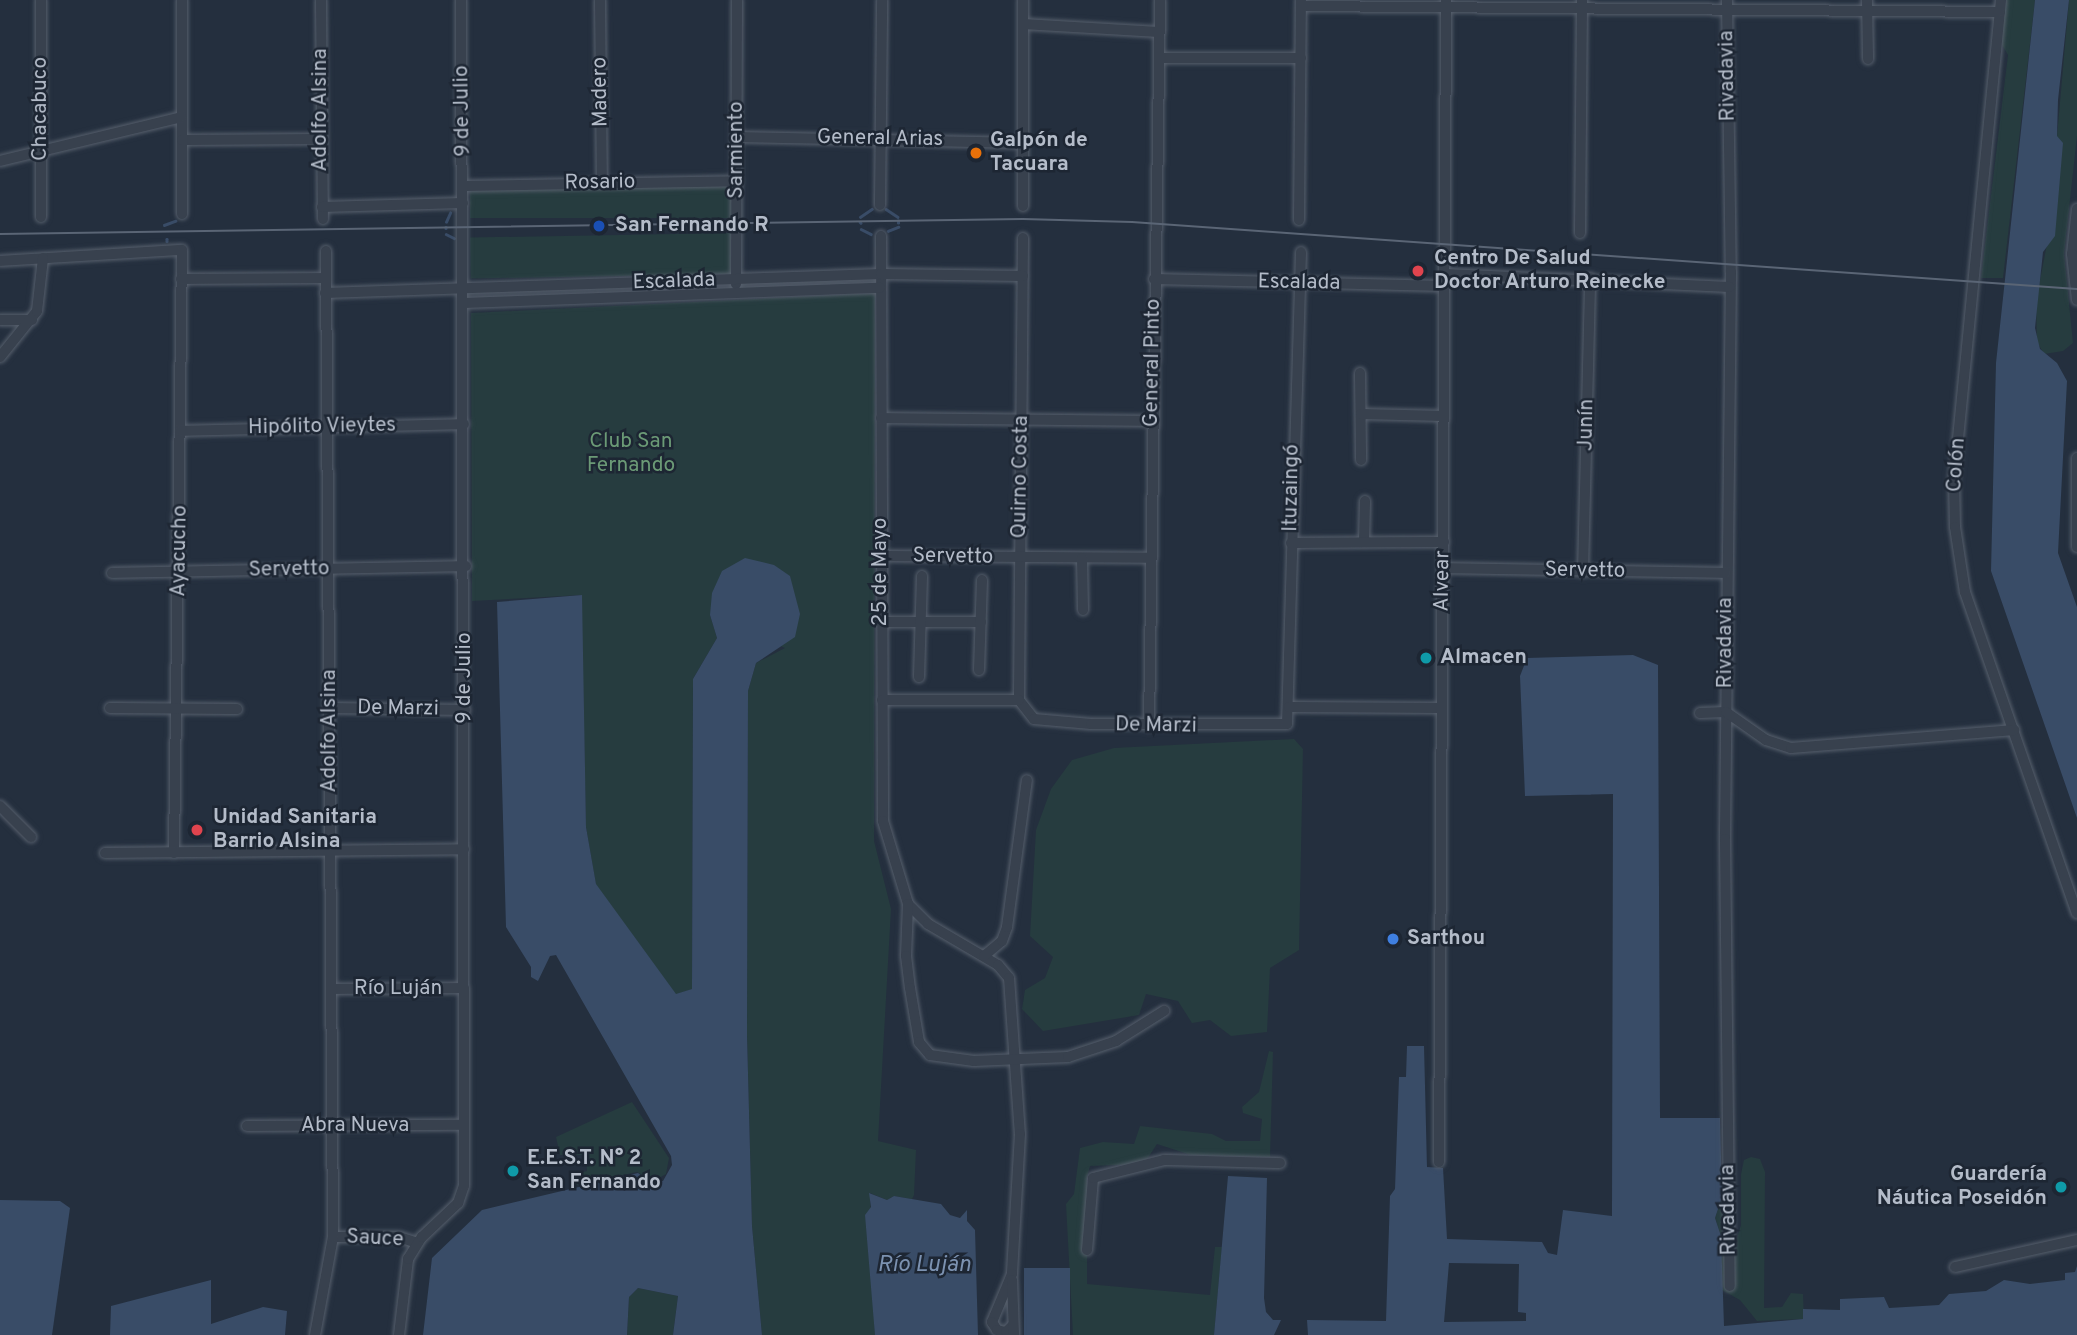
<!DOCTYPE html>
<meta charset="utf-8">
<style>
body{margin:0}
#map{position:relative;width:2077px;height:1335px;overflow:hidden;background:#242f3e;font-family:Overpass,sans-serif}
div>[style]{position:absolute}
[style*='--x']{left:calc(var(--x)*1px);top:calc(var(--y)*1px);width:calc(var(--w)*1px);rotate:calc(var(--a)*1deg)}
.green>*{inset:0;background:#263c3f;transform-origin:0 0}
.water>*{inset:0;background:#394c67;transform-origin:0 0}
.stream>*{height:2.5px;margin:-1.25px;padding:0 1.25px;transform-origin:1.25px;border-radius:1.25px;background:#394c67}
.roads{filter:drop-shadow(0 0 2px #565f6c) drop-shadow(0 0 2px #565f6c)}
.minor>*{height:10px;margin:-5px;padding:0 5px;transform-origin:5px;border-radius:5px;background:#38414e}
.tram>*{height:2px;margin:-1px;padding:0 1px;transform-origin:1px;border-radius:1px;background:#5a6575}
.dots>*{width:19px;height:19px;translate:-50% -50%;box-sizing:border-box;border:4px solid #1d2633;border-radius:50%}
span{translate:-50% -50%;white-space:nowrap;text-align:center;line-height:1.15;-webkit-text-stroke:5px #1d2633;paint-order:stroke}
.street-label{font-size:21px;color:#b4bcc9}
.poi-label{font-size:21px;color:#b4bcc9;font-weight:700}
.left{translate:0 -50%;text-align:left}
.right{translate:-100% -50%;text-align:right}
.park-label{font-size:21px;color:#6b9a76}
.water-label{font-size:23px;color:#7c92b1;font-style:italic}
</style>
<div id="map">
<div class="green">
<div style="clip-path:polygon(2006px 0,2035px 0,2003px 278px,1981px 278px,2008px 55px,2001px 43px)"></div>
<div style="clip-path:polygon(2069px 0,2077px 0,2077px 136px,2064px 254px,2073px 343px,2063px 351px,2044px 354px,2037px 342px,2036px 301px,2048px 239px)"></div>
<div style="left:732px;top:186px;width:32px;height:262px;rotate:90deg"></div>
<div style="left:731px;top:233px;width:41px;height:261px;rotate:89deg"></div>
<div style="clip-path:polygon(875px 293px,874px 841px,891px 909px,878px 1141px,916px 1150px,914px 1195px,912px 1199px,894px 1196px,887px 1200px,870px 1193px,875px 1335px,762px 1335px,752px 1226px,747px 1035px,748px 691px,756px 663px,785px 648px,710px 615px,717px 638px,693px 679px,692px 989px,676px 995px,596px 885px,586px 827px,581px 595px,472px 601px,471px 313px)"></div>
<div style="clip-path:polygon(1294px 739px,1303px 749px,1299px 950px,1270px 968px,1267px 1032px,1231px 1036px,1210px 1020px,1192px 1023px,1178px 1001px,1146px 994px,1139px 1015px,1043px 1031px,1022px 1009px,1025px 990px,1045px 978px,1053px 957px,1030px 936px,1036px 830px,1051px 789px,1072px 760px,1114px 748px)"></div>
<div style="clip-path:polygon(1269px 1051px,1273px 1052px,1270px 1157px,1191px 1155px,1157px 1144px,1144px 1164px,1090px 1166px,1087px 1177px,1087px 1284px,1210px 1295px,1215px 1247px,1222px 1247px,1214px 1335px,1073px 1335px,1066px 1204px,1074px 1194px,1080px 1148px,1103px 1142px,1134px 1144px,1140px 1126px,1212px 1134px,1226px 1141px,1260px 1141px,1262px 1119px,1243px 1113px,1242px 1107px,1259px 1092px)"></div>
<div style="clip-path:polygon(632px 1102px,669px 1158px,666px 1174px,654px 1181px,637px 1172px,571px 1186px,576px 1174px,587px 1171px,586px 1155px,560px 1155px,556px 1137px)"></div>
<div style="clip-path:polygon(1751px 1157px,1760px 1159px,1765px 1172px,1764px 1308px,1782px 1307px,1791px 1293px,1803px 1294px,1804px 1319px,1757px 1321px,1740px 1300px,1722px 1290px,1721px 1236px,1715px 1218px,1722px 1197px,1735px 1244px,1741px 1225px,1741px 1174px,1744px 1160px)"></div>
<div style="clip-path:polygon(638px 1288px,678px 1296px,673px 1335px,627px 1335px,629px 1297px)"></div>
</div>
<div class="water">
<div style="clip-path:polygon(2035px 0,2069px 0,2058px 100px,2057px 136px,2063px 143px,2055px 236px,2043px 252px,2035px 328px,2040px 349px,2057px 363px,2067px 381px,2058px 553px,2077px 607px,2077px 818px,1991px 571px,1996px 363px)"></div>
<div style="clip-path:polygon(745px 558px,774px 565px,790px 576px,800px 614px,795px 637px,756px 663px,748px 691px,747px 1035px,752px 1226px,762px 1335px,673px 1335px,678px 1296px,638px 1288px,629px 1297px,627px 1335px,423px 1335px,432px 1258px,482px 1210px,638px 1173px,647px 1180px,663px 1181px,672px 1165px,671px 1156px,556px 955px,550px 956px,538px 981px,531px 977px,531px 967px,506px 927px,497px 602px,582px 595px,586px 827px,596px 884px,676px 994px,692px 989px,693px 679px,717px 638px,710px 615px,712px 593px,722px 571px)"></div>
<div style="clip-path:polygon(evenodd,1633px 655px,1658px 665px,1660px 1118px,1720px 1118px,1722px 1197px,1715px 1218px,1721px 1236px,1724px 1326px,1803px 1319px,1803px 1309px,1840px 1310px,1840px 1299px,1884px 1297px,1889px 1308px,1939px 1305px,1949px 1294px,1986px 1291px,2004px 1280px,2030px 1284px,2065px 1280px,2065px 1273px,2075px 1272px,2077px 1266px,2077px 1335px,1308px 1335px,1307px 1320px,1386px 1321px,1390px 1196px,1395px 1189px,1399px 1077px,1406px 1077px,1407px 1046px,1424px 1046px,1427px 1167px,1443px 1168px,1447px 1239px,1542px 1242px,1548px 1253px,1557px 1255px,1563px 1210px,1612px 1216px,1613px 794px,1525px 796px,1520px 676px,1527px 658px,1633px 655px,1449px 1263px,1519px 1264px,1518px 1312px,1526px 1313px,1526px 1321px,1444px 1322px,1449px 1263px)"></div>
<div style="clip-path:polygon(1228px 1176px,1267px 1178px,1264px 1298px,1266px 1312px,1273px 1320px,1281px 1320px,1274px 1335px,1214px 1335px)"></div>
<div style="clip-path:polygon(869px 1193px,887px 1200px,894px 1196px,941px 1204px,950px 1215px,960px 1218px,967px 1210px,967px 1221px,975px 1230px,978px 1335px,875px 1335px,865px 1215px,871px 1207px)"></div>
<div style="clip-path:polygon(0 1200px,60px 1201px,70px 1208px,52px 1335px,0 1335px)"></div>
<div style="left:1024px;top:1268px;width:46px;height:67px"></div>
<div style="clip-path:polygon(211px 1280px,211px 1324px,263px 1307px,287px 1311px,285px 1335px,110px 1335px,111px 1306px)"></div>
</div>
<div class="stream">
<div style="--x:886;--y:209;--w:14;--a:34"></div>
<div style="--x:860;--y:217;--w:14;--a:-34"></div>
<div style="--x:446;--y:222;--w:10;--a:-66"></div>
<div style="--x:860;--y:222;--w:1;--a:45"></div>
<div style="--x:898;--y:223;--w:2;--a:-90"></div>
<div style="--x:164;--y:225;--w:12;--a:-20"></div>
<div style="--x:446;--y:227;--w:1;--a:90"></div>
<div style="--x:861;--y:229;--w:11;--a:27"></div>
<div style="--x:888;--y:231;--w:11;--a:-22"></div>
<div style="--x:446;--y:234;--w:9;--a:27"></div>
<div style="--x:167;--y:239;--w:2;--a:90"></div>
</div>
<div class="roads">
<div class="minor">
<div style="--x:182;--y:0;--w:214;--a:90"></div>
<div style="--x:321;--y:0;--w:219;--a:89.5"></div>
<div style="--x:600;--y:0;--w:183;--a:89.4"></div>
<div style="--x:1727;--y:0;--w:272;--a:89.2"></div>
<div style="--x:1731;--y:272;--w:567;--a:90.61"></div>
<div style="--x:1725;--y:839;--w:447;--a:89.4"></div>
<div style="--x:1867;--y:0;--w:59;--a:89"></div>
<div style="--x:2001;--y:0;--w:482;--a:95.6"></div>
<div style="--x:1954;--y:480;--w:47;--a:88.8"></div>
<div style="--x:1955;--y:527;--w:66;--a:81.3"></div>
<div style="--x:1965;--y:592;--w:340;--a:70.8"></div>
<div style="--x:1301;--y:6;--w:699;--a:0.49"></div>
<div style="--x:1023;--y:24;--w:136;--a:3.4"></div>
<div style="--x:1159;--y:58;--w:142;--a:0"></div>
<div style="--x:737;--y:137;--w:286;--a:1.2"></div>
<div style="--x:182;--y:140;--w:139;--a:-0.4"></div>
<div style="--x:0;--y:161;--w:187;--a:-13.6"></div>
<div style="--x:464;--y:186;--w:273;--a:-1"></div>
<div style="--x:880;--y:205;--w:205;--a:-89.4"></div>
<div style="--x:1023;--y:206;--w:206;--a:-90"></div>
<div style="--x:322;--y:207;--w:141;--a:-1.6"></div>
<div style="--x:2077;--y:209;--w:45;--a:96.3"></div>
<div style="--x:2072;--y:254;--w:46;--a:83.8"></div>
<div style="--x:41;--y:217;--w:217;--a:-90"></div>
<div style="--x:1299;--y:220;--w:220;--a:-89.5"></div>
<div style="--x:1580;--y:233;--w:233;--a:-89.5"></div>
<div style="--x:881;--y:236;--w:585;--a:89.8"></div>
<div style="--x:883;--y:821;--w:87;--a:73.2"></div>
<div style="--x:908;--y:904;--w:28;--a:45"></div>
<div style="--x:928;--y:924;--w:81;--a:30.4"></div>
<div style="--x:998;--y:965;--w:17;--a:50"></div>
<div style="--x:1009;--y:978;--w:156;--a:86"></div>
<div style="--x:1020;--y:1134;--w:140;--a:93.3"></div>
<div style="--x:1012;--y:1274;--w:52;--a:112.6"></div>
<div style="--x:992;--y:1322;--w:9;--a:58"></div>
<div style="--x:997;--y:1330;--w:9;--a:13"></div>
<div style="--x:1006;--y:1332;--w:10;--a:-45"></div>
<div style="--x:1023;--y:238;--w:462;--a:90.5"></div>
<div style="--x:1019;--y:700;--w:24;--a:52"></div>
<div style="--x:1034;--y:719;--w:57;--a:5"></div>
<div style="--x:1091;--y:724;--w:196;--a:0"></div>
<div style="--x:1287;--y:724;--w:472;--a:-88.3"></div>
<div style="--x:0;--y:261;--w:182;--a:-3.5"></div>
<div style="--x:182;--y:250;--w:603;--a:90.76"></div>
<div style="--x:1445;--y:274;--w:285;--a:2.6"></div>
<div style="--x:181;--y:279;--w:144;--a:-0.4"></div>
<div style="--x:1154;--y:279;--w:291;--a:1.4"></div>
<div style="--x:736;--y:284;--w:284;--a:-89.8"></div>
<div style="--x:325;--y:293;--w:556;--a:-1.96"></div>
<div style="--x:881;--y:274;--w:142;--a:0.8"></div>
<div style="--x:464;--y:303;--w:416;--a:-2.1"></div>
<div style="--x:0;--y:320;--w:32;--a:0"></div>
<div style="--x:0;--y:357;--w:59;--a:-51.2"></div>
<div style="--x:37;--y:311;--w:53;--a:-83.5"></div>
<div style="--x:1360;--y:373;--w:87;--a:89.3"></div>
<div style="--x:1361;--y:414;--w:83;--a:1.4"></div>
<div style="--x:881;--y:418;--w:271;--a:0.6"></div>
<div style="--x:180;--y:431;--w:284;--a:-1.4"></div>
<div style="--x:2077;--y:458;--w:89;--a:90"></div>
<div style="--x:1364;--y:542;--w:41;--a:-88.6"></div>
<div style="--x:1291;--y:543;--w:153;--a:-0.4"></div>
<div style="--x:882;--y:556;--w:268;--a:0.4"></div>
<div style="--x:1082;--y:558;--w:52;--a:88.9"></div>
<div style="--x:1444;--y:568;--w:282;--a:1"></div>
<div style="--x:1583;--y:572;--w:294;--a:-88.6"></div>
<div style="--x:112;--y:573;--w:354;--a:-1.1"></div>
<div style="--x:881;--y:622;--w:100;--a:0"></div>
<div style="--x:979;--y:670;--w:90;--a:-88.1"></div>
<div style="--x:919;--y:677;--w:101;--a:-88.3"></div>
<div style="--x:882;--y:700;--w:137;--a:0"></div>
<div style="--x:1289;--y:707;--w:153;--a:0.4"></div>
<div style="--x:110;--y:708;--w:127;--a:0.5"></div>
<div style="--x:330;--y:708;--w:135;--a:0.8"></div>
<div style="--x:1700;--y:713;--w:26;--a:-2"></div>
<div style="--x:1726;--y:712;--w:49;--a:35"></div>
<div style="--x:1766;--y:740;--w:26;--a:18"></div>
<div style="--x:1791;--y:748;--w:224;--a:-4.6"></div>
<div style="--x:1149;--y:726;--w:726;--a:-89.13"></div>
<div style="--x:0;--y:806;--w:44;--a:45"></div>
<div style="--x:105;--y:853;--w:359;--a:-0.6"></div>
<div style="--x:908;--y:904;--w:52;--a:92.2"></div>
<div style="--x:906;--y:956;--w:32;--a:83"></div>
<div style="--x:910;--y:988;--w:55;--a:80.5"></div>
<div style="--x:919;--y:1042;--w:17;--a:50"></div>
<div style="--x:930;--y:1055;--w:44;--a:7.8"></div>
<div style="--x:974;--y:1061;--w:94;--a:-2.4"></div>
<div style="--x:1068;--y:1057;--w:51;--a:-18.4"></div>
<div style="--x:1116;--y:1041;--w:57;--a:-32"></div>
<div style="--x:984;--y:956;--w:23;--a:-40"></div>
<div style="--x:1002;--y:941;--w:15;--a:-70"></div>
<div style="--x:1007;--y:927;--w:148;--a:-82.3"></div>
<div style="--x:331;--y:989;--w:133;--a:-0.4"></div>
<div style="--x:247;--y:1126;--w:216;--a:-0.3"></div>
<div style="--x:1439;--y:1162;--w:1162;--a:-89.65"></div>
<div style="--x:333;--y:1237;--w:66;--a:0"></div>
<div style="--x:399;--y:1237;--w:19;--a:18"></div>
<div style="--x:1087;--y:1250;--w:72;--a:-85.2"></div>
<div style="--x:1093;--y:1178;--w:73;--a:-14.2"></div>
<div style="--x:1164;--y:1160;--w:116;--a:1.5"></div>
<div style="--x:1955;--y:1267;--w:125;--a:-12.5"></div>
<div style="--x:1012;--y:1280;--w:55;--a:87.9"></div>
<div style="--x:315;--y:1335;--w:100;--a:-79.6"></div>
<div style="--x:333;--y:1237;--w:986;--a:-90.41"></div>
<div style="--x:399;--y:1335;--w:77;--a:-83.2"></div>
<div style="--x:408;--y:1259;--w:26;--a:-58"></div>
<div style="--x:422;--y:1237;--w:50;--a:-43.4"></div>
<div style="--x:458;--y:1203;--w:18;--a:-71"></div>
<div style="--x:464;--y:1186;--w:1186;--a:-90.14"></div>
</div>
</div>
<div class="tram">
<div style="--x:0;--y:234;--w:1023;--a:-0.84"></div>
<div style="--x:1023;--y:219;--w:109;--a:1.6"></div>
<div style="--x:1132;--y:222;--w:947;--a:4.06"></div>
</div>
<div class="dots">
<div style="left:976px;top:153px;background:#e8710a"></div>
<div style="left:599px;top:226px;background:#1a4fb4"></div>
<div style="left:1418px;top:271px;background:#e0444e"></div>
<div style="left:1426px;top:658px;background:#0f9aa8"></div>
<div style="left:197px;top:830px;background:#e0444e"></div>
<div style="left:1393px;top:939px;background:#3f7fe0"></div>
<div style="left:513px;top:1171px;background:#0f9aa8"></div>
<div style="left:2061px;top:1187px;background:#0f9aa8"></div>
</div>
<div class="street-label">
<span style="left:1728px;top:76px;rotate:-91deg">Rivadavia</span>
<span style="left:601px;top:92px;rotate:-91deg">Madero</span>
<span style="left:41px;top:109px;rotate:-90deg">Chacabuco</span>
<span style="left:321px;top:110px;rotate:-90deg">Adolfo Alsina</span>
<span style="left:463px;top:111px;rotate:-91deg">9 de Julio</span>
<span style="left:880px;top:139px;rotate:1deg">General Arias</span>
<span style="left:737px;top:150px;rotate:-90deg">Sarmiento</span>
<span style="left:600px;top:183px;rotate:-1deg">Rosario</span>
<span style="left:674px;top:282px;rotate:-2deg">Escalada</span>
<span style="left:1299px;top:283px;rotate:1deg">Escalada</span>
<span style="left:1153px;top:363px;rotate:-89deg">General Pinto</span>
<span style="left:1587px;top:425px;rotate:-89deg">Junín</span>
<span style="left:322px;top:427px;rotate:-1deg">Hipólito Vieytes</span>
<span style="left:1957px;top:465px;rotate:-86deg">Colón</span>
<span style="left:1021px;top:477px;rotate:-89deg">Quirno Costa</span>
<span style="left:1292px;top:488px;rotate:-89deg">Ituzaingó</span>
<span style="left:180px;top:551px;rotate:-89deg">Ayacucho</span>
<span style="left:953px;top:557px;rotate:1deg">Servetto</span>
<span style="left:289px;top:570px;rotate:-1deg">Servetto</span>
<span style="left:1585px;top:571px;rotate:1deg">Servetto</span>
<span style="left:881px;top:572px;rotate:-90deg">25 de Mayo</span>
<span style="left:1443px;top:581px;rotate:-89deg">Alvear</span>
<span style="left:1726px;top:643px;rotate:-90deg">Rivadavia</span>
<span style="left:465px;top:678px;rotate:-90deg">9 de Julio</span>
<span style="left:398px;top:709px;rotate:1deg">De Marzi</span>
<span style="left:1156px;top:726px;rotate:1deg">De Marzi</span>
<span style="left:330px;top:731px;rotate:-90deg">Adolfo Alsina</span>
<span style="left:398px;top:989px">Río Luján</span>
<span style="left:355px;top:1126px">Abra Nueva</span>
<span style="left:1729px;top:1210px;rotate:-91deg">Rivadavia</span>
<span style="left:375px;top:1239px;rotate:3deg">Sauce</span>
</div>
<div class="poi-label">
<span class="left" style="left:990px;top:153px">Galpón de<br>Tacuara</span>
<span class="left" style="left:615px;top:226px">San Fernando R</span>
<span class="left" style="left:1434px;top:271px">Centro De Salud<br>Doctor Arturo Reinecke</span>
<span class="left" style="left:1440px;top:658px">Almacen</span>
<span class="left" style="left:213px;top:830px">Unidad Sanitaria<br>Barrio Alsina</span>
<span class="left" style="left:1407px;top:939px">Sarthou</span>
<span class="left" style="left:527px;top:1171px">E.E.S.T. N° 2<br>San Fernando</span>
<span class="right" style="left:2047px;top:1187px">Guardería<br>Náutica Poseidón</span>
</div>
<div class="park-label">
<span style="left:631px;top:454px">Club San<br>Fernando</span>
</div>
<div class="water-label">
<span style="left:924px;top:1266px">Río Luján</span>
</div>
</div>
